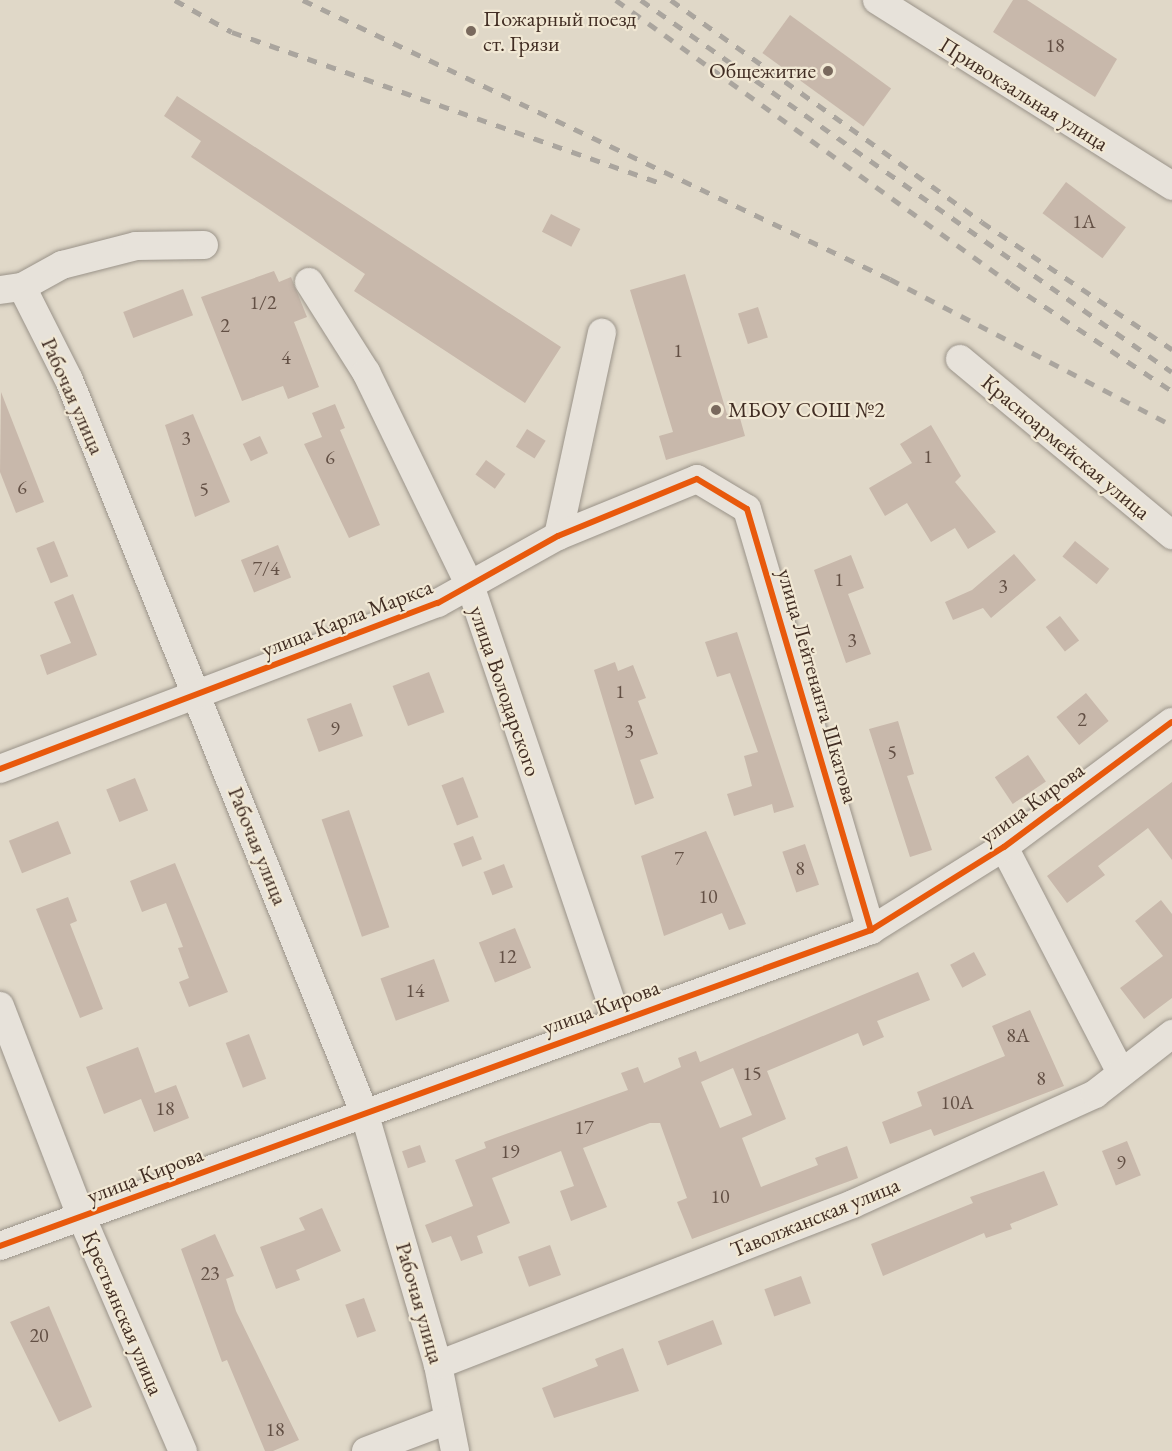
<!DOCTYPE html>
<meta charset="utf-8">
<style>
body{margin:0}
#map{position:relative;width:1172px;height:1451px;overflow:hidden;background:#e0d8c8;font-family:"EB Garamond",serif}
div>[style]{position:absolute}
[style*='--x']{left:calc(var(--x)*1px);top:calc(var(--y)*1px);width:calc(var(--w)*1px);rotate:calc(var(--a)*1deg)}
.building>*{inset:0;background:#c8b8ab;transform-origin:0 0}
.roads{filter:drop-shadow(0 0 2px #9a9389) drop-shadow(0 0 2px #9a9389)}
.minor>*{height:28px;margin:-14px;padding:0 14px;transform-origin:14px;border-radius:14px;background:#e7e2da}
.rail>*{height:4.5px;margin-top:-2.25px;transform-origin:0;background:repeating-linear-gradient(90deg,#aaa59e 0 10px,transparent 0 20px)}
.cycleway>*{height:6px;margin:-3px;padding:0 3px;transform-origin:3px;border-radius:3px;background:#e8590c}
.dots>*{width:16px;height:16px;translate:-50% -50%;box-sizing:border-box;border:3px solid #f1e8d4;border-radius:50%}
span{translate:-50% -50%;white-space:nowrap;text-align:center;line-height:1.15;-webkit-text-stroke:4.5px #f1e8d4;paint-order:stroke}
.number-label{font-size:20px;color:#635045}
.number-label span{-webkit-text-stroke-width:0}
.poi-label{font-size:22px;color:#412d23}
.left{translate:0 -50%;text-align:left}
.right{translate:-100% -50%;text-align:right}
.street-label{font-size:22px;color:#412d23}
</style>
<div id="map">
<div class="building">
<div style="clip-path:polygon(1013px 0,1027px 0,1117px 59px,1095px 97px,993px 32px)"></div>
<div style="left:790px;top:15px;width:125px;height:47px;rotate:36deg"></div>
<div style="clip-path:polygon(177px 96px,561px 347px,525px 403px,354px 291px,365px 274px,191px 157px,201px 141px,164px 116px)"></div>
<div style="left:1066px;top:182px;width:75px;height:39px;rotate:37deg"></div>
<div style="left:551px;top:214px;width:33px;height:20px;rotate:27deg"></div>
<div style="clip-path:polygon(274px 271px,279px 282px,291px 277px,307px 317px,294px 322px,319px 387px,288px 399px,283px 386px,242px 401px,201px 297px)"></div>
<div style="clip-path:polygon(685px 274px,727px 414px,738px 411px,745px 436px,666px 460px,659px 436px,673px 432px,630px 290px)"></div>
<div style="left:183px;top:289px;width:28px;height:64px;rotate:69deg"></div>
<div style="left:758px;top:307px;width:32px;height:21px;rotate:72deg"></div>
<div style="clip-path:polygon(1px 392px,44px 502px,16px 513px,0 472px)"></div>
<div style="clip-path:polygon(335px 404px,345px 428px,340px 430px,380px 525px,349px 538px,304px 444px,322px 437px,312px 413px)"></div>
<div style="clip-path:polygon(193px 414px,230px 502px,195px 517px,165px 425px)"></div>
<div style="clip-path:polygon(931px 425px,961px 476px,955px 482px,996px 532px,968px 549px,955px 528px,931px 542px,907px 503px,885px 516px,869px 488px,912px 463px,900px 444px)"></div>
<div style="left:527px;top:429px;width:22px;height:21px;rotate:32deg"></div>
<div style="left:260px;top:436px;width:19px;height:19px;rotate:65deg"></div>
<div style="left:486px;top:460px;width:24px;height:18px;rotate:36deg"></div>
<div style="left:54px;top:541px;width:38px;height:19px;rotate:68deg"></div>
<div style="left:1075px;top:541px;width:44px;height:20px;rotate:39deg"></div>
<div style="left:278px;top:545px;width:35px;height:40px;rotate:68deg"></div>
<div style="clip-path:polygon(1014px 554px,1036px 580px,991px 618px,983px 608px,953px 620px,945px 602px,972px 590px)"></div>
<div style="clip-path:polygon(851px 555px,864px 588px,848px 594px,871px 654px,846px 663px,814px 570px)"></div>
<div style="clip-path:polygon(73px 594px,97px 655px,47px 675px,40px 655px,71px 643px,54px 602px)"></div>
<div style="left:1060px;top:616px;width:31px;height:18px;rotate:52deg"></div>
<div style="clip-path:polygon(737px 632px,794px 807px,774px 813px,772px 804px,734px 816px,727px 794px,752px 786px,744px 756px,758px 752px,730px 673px,717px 677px,705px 642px)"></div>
<div style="clip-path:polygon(615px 662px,618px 671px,633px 665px,646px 698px,638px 701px,658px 754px,640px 760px,654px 798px,635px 805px,594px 670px)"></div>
<div style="left:429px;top:672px;width:43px;height:39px;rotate:69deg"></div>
<div style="left:1086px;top:693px;width:36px;height:38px;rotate:51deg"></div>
<div style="left:351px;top:703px;width:35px;height:47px;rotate:70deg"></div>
<div style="clip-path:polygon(898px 721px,914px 774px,907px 776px,932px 850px,910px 857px,869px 729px)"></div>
<div style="left:1028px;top:755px;width:32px;height:40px;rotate:56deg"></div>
<div style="left:463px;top:777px;width:43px;height:23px;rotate:69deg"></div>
<div style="left:135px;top:778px;width:35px;height:31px;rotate:68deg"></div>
<div style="clip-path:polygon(1172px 782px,1172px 860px,1148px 828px,1098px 866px,1105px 875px,1067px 903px,1047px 876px)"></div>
<div style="left:349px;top:810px;width:124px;height:29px;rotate:71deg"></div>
<div style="left:58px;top:821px;width:35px;height:53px;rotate:68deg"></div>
<div style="clip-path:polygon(706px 831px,746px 924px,729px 930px,722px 913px,664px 936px,641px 856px)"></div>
<div style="left:473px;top:836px;width:25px;height:21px;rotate:69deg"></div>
<div style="left:805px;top:844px;width:43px;height:24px;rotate:71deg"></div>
<div style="clip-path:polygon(175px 863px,228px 992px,189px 1007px,179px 982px,189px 978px,178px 948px,183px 947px,166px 903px,142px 912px,130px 881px)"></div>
<div style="left:504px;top:864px;width:25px;height:22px;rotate:69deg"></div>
<div style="clip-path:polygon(68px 897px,77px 921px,70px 924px,103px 1009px,80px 1018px,36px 909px)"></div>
<div style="clip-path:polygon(1161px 900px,1172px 914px,1172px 998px,1144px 1019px,1120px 988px,1163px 956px,1135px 921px)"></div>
<div style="left:515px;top:928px;width:43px;height:39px;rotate:68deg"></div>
<div style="left:974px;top:952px;width:26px;height:27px;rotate:62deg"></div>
<div style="left:434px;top:959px;width:45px;height:57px;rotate:70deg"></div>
<div style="clip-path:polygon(evenodd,918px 972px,930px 1000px,877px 1021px,884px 1037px,863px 1046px,858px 1033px,767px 1071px,786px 1119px,742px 1138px,761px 1187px,818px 1165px,815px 1158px,847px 1146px,858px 1178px,692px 1239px,677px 1202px,687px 1198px,660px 1123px,650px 1123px,583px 1148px,607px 1207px,571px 1221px,560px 1191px,574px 1186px,561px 1151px,492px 1178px,510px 1223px,477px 1236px,483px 1253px,461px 1261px,451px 1236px,432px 1243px,425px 1225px,473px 1206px,455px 1160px,486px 1148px,484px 1142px,628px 1090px,621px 1073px,638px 1067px,644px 1083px,681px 1067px,678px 1058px,696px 1051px,700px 1062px,918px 972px,733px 1068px,752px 1115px,720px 1128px,701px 1082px,733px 1068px)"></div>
<div style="clip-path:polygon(1030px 1010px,1064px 1086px,934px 1136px,931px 1129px,890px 1144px,882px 1122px,922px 1106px,917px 1092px,1005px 1056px,992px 1026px)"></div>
<div style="left:249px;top:1034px;width:48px;height:25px;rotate:69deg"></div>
<div style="clip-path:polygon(138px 1047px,155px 1093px,176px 1085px,189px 1118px,154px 1132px,141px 1099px,104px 1114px,86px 1067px)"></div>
<div style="left:1127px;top:1141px;width:37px;height:27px;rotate:68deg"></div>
<div style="left:420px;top:1145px;width:18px;height:19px;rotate:71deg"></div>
<div style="clip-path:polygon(1044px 1171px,1058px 1205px,1010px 1224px,1012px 1229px,986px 1238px,984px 1233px,883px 1276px,871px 1244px,973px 1203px,970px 1197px)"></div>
<div style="clip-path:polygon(322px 1208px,341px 1251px,296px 1270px,300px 1280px,276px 1289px,260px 1247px,305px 1230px,299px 1218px)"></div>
<div style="clip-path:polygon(215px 1234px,234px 1276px,226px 1279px,236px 1311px,299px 1440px,273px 1451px,265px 1451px,227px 1360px,222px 1362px,181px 1249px)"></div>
<div style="left:550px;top:1245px;width:32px;height:34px;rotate:70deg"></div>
<div style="left:801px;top:1276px;width:29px;height:39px;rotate:70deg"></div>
<div style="left:364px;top:1298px;width:35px;height:20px;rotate:70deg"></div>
<div style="clip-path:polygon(49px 1306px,92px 1407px,59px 1422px,10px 1322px)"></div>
<div style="left:713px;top:1320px;width:26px;height:59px;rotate:69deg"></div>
<div style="clip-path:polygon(623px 1348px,639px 1391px,554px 1418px,542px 1388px,598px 1366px,595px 1359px)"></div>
</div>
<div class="roads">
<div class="minor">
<div style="--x:877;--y:0;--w:349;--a:32.2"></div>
<div style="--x:309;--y:282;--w:107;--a:57.7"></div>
<div style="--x:366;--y:372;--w:240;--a:64.1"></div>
<div style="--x:471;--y:588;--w:456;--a:71.3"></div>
<div style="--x:22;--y:287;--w:104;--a:63.2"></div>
<div style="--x:69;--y:380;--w:789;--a:68.05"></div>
<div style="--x:364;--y:1112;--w:264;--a:73.7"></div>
<div style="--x:438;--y:1365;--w:88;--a:78.8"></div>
<div style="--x:0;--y:290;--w:22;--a:-8"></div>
<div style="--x:22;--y:287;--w:46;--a:-28.8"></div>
<div style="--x:62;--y:265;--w:76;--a:-14.4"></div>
<div style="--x:136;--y:246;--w:68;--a:-0.8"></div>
<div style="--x:960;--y:359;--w:276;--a:39.7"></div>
<div style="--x:558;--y:536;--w:208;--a:-77.8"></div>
<div style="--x:0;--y:769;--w:468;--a:-20.8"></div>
<div style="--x:438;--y:603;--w:137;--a:-29.2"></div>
<div style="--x:558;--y:536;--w:150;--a:-22.3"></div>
<div style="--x:697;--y:479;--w:58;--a:31"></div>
<div style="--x:747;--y:509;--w:439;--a:73.6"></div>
<div style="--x:1004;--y:847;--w:254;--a:62.6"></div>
<div style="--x:0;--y:1006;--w:227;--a:68.9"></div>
<div style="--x:82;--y:1218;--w:254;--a:66.6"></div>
<div style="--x:0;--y:1246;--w:927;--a:-19.94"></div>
<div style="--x:871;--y:930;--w:157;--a:-32"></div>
<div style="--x:1004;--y:847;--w:209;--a:-36.7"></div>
<div style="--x:438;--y:1365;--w:445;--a:-21.2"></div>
<div style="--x:853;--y:1204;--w:266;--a:-24.4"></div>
<div style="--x:1095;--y:1094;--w:98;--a:-37.9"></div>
<div style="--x:366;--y:1451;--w:85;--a:-20.8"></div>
</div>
</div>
<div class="rail">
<div style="--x:175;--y:0;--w:65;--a:29.3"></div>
<div style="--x:232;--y:32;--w:457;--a:19.4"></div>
<div style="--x:303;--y:0;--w:650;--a:25.42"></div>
<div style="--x:890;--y:279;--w:318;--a:27.4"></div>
<div style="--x:616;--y:0;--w:486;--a:35.7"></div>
<div style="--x:1011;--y:284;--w:193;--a:33.6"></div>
<div style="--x:641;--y:0;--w:648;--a:35.01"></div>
<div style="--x:671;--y:0;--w:382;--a:35.5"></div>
<div style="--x:982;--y:222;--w:229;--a:33.8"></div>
</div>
<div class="cycleway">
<div style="--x:0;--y:769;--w:468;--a:-20.8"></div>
<div style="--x:438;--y:603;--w:137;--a:-29.2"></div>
<div style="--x:558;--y:536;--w:150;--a:-22.3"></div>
<div style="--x:697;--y:479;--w:58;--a:31"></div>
<div style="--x:747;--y:509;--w:439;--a:73.6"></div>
<div style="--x:0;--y:1246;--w:927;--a:-19.94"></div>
<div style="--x:871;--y:930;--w:157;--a:-32"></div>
<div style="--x:1004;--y:847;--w:209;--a:-36.7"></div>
</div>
<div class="dots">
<div style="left:471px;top:31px;background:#79695d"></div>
<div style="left:828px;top:71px;background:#79695d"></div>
<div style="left:716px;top:410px;background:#79695d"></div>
</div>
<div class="number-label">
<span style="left:1055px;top:45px">18</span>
<span style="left:1084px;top:221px">1А</span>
<span style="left:263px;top:302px">1/2</span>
<span style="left:225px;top:325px">2</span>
<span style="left:678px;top:350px">1</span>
<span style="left:286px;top:357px">4</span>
<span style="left:186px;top:438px">3</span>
<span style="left:928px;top:456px">1</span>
<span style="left:330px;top:457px">6</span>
<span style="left:22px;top:487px">6</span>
<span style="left:204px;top:489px">5</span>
<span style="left:266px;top:568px">7/4</span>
<span style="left:839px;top:579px">1</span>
<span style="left:1003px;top:586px">3</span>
<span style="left:852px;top:640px">3</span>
<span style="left:620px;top:691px">1</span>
<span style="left:1082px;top:719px">2</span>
<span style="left:335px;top:728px">9</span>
<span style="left:629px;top:731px">3</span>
<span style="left:892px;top:752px">5</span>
<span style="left:679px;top:858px">7</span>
<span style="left:800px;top:868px">8</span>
<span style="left:708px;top:896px">10</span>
<span style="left:507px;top:956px">12</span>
<span style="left:415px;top:990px">14</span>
<span style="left:1018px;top:1035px">8А</span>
<span style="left:752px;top:1073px">15</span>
<span style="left:1041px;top:1078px">8</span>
<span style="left:957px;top:1102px">10А</span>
<span style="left:165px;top:1108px">18</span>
<span style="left:584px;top:1127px">17</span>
<span style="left:510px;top:1151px">19</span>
<span style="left:1121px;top:1162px">9</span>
<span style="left:720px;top:1196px">10</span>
<span style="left:210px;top:1273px">23</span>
<span style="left:39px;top:1335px">20</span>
<span style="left:275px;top:1429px">18</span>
</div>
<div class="poi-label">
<span class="left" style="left:483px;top:31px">Пожарный поезд<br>ст. Грязи</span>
<span class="right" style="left:816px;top:71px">Общежитие</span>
<span class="left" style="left:728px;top:410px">МБОУ СОШ №2</span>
</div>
<div class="street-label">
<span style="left:1024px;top:94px;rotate:32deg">Привокзальная улица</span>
<span style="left:73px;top:396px;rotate:66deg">Рабочая улица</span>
<span style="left:1066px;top:447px;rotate:40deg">Красноармейская улица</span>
<span style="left:347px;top:618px;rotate:-21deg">улица Карла Маркса</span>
<span style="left:818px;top:686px;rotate:74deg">улица Лейтенанта Шкатова</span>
<span style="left:505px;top:691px;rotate:71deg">улица Володарского</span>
<span style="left:1032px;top:803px;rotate:-36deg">улица Кирова</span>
<span style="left:258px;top:846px;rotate:68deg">Рабочая улица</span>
<span style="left:601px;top:1007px;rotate:-20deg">улица Кирова</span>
<span style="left:145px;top:1175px;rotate:-21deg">улица Кирова</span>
<span style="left:815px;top:1217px;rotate:-22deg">Таволжанская улица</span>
<span style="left:420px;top:1303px;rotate:74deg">Рабочая улица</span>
<span style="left:123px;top:1313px;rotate:67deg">Крестьянская улица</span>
</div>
</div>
